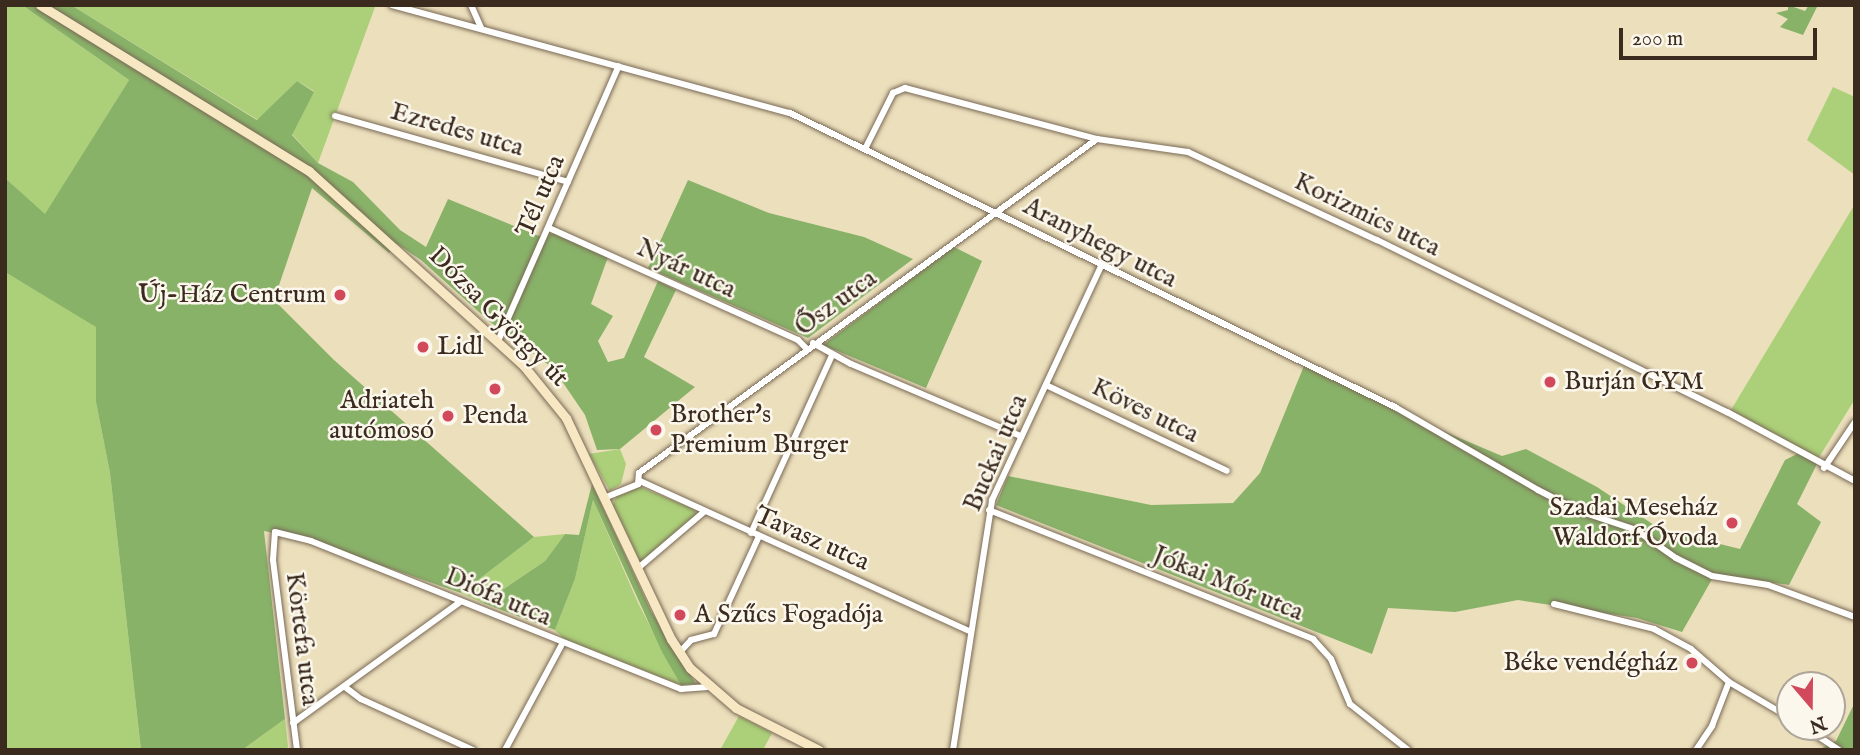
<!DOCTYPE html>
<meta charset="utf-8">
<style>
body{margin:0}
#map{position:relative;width:1860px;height:755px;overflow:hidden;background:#ecdfbc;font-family:"IM FELL English",serif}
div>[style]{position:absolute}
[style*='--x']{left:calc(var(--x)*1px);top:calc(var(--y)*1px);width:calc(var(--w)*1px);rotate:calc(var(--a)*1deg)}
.green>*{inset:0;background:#acd079}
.forest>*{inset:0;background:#89b269}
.roads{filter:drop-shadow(0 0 2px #796955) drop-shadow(0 0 2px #796955)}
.minor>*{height:6px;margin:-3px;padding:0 3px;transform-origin:3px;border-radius:3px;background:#fff}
.secondary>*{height:9px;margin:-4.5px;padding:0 4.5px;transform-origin:4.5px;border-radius:4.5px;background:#f7e8c3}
.dots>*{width:19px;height:19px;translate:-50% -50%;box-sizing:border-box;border:4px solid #fbf7ec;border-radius:50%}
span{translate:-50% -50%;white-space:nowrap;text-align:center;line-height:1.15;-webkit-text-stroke:5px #fbf7ec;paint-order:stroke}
.street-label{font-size:26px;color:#3b2a1e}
.poi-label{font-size:26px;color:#3b2a1e}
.right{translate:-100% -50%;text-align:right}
.left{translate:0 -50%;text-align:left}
.frame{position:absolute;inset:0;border:7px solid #3b2a1e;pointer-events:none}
.north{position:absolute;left:1776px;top:671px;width:70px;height:70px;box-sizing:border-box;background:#fbf7ec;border:2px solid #aea59a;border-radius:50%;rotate:160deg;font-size:19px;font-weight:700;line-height:28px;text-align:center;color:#3b2a1e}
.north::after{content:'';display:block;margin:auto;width:24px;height:32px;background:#d1495b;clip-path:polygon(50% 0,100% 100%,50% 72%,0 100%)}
.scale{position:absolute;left:1619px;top:28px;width:198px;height:32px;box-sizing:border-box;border:4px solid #3b2a1e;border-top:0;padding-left:9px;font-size:21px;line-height:24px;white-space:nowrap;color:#3b2a1e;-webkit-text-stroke:5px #fbf7ec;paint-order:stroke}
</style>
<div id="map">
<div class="green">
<div style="clip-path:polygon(5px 5px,22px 5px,129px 80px,45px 215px,5px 178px)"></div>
<div style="clip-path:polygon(71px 5px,375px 5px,375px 7px,318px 163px,292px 134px,314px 91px,297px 81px,258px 120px)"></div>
<div style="clip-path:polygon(1833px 87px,1855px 97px,1855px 175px,1807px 140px)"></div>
<div style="clip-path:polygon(1855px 204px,1855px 399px,1818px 459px,1731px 410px)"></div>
<div style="clip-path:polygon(5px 272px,96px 326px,96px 402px,110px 473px,141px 750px,5px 750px)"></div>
<div style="clip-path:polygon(620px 449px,626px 464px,621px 484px,610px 491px,589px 454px)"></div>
<div style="clip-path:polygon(638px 486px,694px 509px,697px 516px,641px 563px,613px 505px,616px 496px)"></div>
<div style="clip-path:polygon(593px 500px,639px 605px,681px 685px,565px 640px,555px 630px,575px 579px)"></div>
<div style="clip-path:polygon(565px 534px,545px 561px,483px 603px,461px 593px,534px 537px)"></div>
<div style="clip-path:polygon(739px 716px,772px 733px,763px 750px,720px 750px)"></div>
<div style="clip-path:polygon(285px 719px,288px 747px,284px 750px,242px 750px)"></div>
</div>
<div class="forest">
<div style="clip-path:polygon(22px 5px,71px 5px,257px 120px,297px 81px,314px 92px,292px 135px,318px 163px,353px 182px,400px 230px,426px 247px,448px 199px,539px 236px,557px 233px,608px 257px,591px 304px,613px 316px,598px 341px,608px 362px,624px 358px,658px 281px,676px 290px,644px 357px,695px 387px,620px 449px,597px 450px,585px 415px,553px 368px,489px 321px,421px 260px,397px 244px,389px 253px,312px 188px,274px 300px,334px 360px,534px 537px,461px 593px,311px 541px,264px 531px,285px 719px,242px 750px,141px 750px,110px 473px,96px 402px,96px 327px,5px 272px,5px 178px,45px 214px,129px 80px)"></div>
<div style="clip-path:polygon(1788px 5px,1805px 11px,1809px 5px,1818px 5px,1803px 35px,1780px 27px,1788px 19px,1776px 13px,1788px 10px)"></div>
<div style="clip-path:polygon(688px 180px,769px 213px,864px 237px,913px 259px,808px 338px,648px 268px)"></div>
<div style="clip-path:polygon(954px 247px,982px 261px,926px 388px,823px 345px)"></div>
<div style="clip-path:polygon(1306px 361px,1398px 412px,1502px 456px,1526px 449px,1597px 487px,1660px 529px,1740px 549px,1785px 460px,1799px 453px,1817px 464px,1797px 504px,1821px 522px,1789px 585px,1715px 574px,1682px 632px,1637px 618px,1518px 600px,1455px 612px,1388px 608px,1372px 654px,996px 505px,1008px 476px,1151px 505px,1233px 503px,1260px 473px)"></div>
<div style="clip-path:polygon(592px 484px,651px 611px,696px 684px,681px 685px,662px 652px,593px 500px,575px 579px,555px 630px,483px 603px,545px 561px,565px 534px,579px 535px)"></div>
<div style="clip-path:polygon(1855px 702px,1855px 750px,1818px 750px,1836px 741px)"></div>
</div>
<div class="roads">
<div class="minor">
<div style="--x:392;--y:5;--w:412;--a:15.2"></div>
<div style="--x:790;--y:113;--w:673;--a:25.92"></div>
<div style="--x:1395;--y:407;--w:165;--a:30.1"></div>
<div style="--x:1538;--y:490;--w:46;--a:27.1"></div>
<div style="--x:1579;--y:511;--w:60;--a:18.4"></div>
<div style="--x:1636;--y:530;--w:49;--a:35"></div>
<div style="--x:1676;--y:558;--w:40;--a:26.6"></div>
<div style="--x:1712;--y:576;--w:57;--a:9.1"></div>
<div style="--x:1768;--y:585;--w:93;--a:20.2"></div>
<div style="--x:471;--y:5;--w:24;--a:66"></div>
<div style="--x:335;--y:116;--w:242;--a:15.8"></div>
<div style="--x:865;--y:149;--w:63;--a:-63.4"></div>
<div style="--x:893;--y:93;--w:13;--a:-23"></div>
<div style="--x:905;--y:88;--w:199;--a:14.9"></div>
<div style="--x:1097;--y:139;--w:92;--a:8.1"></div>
<div style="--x:1188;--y:152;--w:208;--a:25"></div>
<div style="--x:1377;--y:240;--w:390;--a:26.2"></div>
<div style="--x:1727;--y:412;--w:145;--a:28.3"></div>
<div style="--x:549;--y:228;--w:273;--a:24.2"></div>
<div style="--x:798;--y:340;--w:11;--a:45"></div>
<div style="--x:498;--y:341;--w:300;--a:-66.3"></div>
<div style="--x:813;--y:343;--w:43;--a:28.9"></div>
<div style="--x:851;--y:364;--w:185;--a:23"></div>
<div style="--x:1046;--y:385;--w:200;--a:25.4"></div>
<div style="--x:1824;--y:468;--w:55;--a:-56"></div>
<div style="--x:640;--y:481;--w:362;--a:24.5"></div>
<div style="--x:604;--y:498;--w:37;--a:-22"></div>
<div style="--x:638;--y:484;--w:11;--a:-85"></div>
<div style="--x:639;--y:473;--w:567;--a:-36.1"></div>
<div style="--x:989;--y:510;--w:349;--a:21.7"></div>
<div style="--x:1313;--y:639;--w:27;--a:48"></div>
<div style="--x:1331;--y:659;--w:49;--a:67.1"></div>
<div style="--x:1350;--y:704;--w:74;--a:38.4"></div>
<div style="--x:751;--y:533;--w:196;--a:-65.5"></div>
<div style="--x:637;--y:569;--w:89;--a:-40.5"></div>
<div style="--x:1554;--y:604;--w:103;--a:14"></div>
<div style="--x:1654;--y:629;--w:42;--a:28.4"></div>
<div style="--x:1691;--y:649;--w:50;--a:41"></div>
<div style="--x:1729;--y:682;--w:71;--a:30.5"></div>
<div style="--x:679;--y:653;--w:18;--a:-47"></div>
<div style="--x:691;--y:640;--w:24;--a:-15"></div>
<div style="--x:714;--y:634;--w:108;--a:-65.3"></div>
<div style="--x:345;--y:687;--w:20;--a:37"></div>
<div style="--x:361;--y:699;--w:123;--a:24.5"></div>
<div style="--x:293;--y:723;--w:205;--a:-35.9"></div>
<div style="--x:1804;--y:727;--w:42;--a:33.3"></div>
<div style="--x:297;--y:750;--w:192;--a:-97.2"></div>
<div style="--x:273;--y:560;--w:28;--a:-86"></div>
<div style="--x:275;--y:532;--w:37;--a:14"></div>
<div style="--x:311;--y:541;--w:399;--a:21.8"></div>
<div style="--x:681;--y:689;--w:27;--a:-4"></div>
<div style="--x:505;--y:750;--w:120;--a:-61.7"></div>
<div style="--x:953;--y:750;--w:253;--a:-81.1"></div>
<div style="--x:992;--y:500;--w:258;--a:-65"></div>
<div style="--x:1696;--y:750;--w:29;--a:-56"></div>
<div style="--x:1712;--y:726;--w:47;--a:-68.9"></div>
</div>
<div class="secondary">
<div style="--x:40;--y:5;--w:316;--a:31.7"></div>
<div style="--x:309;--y:171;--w:289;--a:42.2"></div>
<div style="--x:523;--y:365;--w:68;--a:50.9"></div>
<div style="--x:566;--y:418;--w:245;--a:64.6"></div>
<div style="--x:671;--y:639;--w:35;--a:57"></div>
<div style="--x:690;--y:668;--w:61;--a:41"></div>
<div style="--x:736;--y:708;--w:93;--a:26.8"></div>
</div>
</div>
<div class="dots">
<div style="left:340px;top:295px;background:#d1495b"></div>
<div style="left:423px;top:347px;background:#d1495b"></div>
<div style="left:1550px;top:382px;background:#d1495b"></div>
<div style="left:495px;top:389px;background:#d1495b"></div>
<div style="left:448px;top:416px;background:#d1495b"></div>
<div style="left:656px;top:430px;background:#d1495b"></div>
<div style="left:1732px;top:523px;background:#d1495b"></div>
<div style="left:680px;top:615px;background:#d1495b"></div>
<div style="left:1692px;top:663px;background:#d1495b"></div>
</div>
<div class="street-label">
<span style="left:457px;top:130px;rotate:16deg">Ezredes utca</span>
<span style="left:541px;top:196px;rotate:-67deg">Tél utca</span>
<span style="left:1367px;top:215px;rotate:26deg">Korizmics utca</span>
<span style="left:1100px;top:243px;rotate:27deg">Aranyhegy utca</span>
<span style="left:686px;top:269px;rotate:25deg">Nyár utca</span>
<span style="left:836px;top:303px;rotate:-36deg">Ősz utca</span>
<span style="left:498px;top:317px;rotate:45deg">Dózsa György út</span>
<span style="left:1145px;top:411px;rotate:26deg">Köves utca</span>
<span style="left:996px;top:453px;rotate:-67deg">Buckai utca</span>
<span style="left:812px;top:539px;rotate:24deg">Tavasz utca</span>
<span style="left:1228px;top:584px;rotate:22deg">Jókai Mór utca</span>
<span style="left:498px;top:597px;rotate:23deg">Diófa utca</span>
<span style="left:302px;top:639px;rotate:83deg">Körtefa utca</span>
</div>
<div class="poi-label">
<span class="right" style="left:326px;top:295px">Új-Ház Centrum</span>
<span class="left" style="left:437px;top:347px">Lidl</span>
<span class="left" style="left:1564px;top:382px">Burján GYM</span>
<span class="right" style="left:434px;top:416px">Adriateh<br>autómosó</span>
<span class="left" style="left:670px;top:430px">Brother's<br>Premium Burger</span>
<span style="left:495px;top:416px">Penda</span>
<span class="right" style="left:1718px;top:523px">Szadai Meseház<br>Waldorf Óvoda</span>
<span class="left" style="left:694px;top:615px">A Szűcs Fogadója</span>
<span class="right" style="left:1678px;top:663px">Béke vendégház</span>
</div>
<div class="frame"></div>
<div class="north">N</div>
<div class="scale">200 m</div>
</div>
